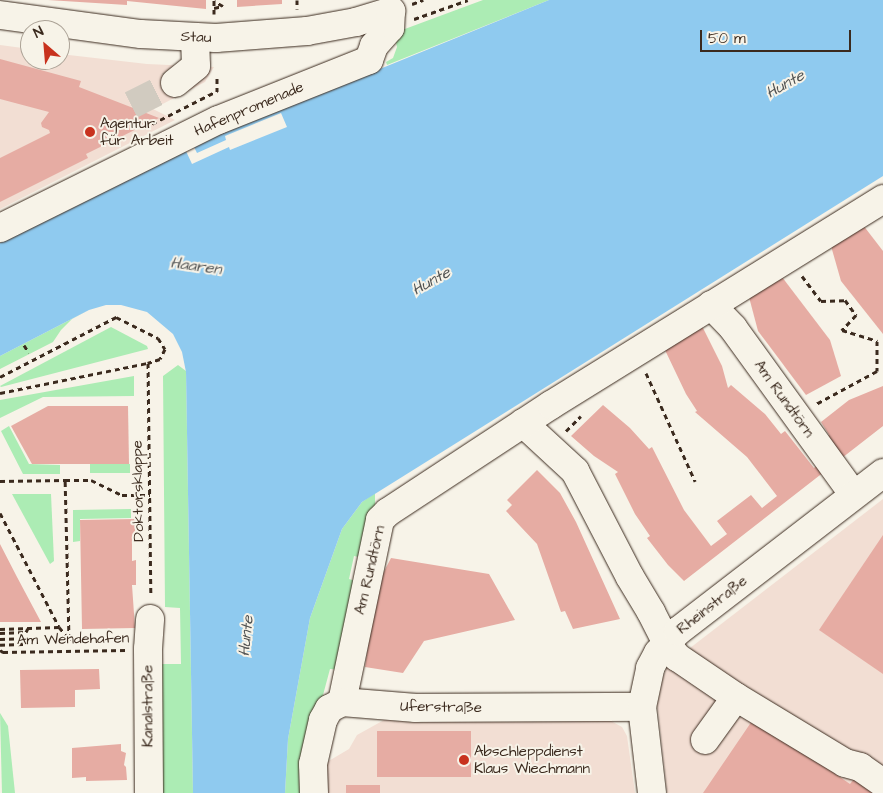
<!DOCTYPE html>
<meta charset="utf-8">
<style>
body{margin:0}
#map{position:relative;width:883px;height:793px;overflow:hidden;background:#f7f3e8;font-family:"Architects Daughter",sans-serif}
div>[style]{position:absolute}
[style*='--x']{left:calc(var(--x)*1px);top:calc(var(--y)*1px);width:calc(var(--w)*1px);rotate:calc(var(--a)*1deg)}
.built>*{inset:0;background:#f2ded3}
.green>*{inset:0;background:#acecb4;transform-origin:0 0}
.water>*{inset:0;background:#8fcaef}
.pier>*{inset:0;background:#f7f3e8}
.building>*{inset:0;background:#e6aca3;transform-origin:0 0}
.minor-tunnel>*{height:28px;margin-top:-14px;transform-origin:0;background:repeating-linear-gradient(90deg,#d1cbc0 0 28px,transparent 0 42px)}
.path>*{height:3px;margin-top:-1.5px;transform-origin:0;background:repeating-linear-gradient(90deg,#3b2a1e 0 5px,transparent 0 9px)}
.roads{filter:drop-shadow(0 0 1px #3b2a1e) drop-shadow(0 0 1px #3b2a1e)}
.minor>*{height:28px;margin:-14px;padding:0 14px;transform-origin:14px;border-radius:14px;background:#f7f3e8}
.dots>*{width:14px;height:14px;translate:-50% -50%;box-sizing:border-box;border:2px solid #f7f3e8;border-radius:50%}
span{translate:-50% -50%;white-space:nowrap;text-align:center;line-height:1.15;-webkit-text-stroke:4px #f7f3e8;paint-order:stroke}
.street-label{font-size:15px;color:#3b2a1e}
.poi-label{font-size:15px;color:#3b2a1e}
.left{translate:0 -50%;text-align:left}
.water-label{font-size:16px;color:#505252;font-style:italic}
.north{position:absolute;left:20px;top:20px;width:50px;height:50px;box-sizing:border-box;background:#f7f3e8;border:1px solid #aca397;border-radius:50%;rotate:333deg;font-size:14px;font-weight:700;line-height:20px;text-align:center;color:#3b2a1e}
.north::after{content:'';display:block;margin:auto;width:18px;height:22px;background:#c8321e;clip-path:polygon(50% 0,100% 100%,50% 72%,0 100%)}
.scale{position:absolute;left:700px;top:30px;width:151px;height:22px;box-sizing:border-box;border:2px solid #3b2a1e;border-top:0;padding-left:6px;font-size:15px;line-height:18px;white-space:nowrap;color:#3b2a1e;-webkit-text-stroke:4px #f7f3e8;paint-order:stroke}
</style>
<div id="map">
<div class="built">
<div style="clip-path:polygon(0 45px,30px 49px,30px 60px,60px 60px,60px 54px,147px 64px,214px 67px,205px 82px,153px 109px,175px 120px,0 209px)"></div>
<div style="clip-path:polygon(883px 499px,883px 793px,667px 793px,656px 694px,668px 665px)"></div>
<div style="clip-path:polygon(384px 720px,611px 721px,622px 727px,627px 736px,635px 793px,327px 793px,327px 762px,349px 749px,357px 735px)"></div>
</div>
<div class="green">
<div style="clip-path:polygon(483px 0,549px 0,387px 65px,386px 62px,393px 58px,397px 47px,394px 33px)"></div>
<div style="clip-path:polygon(89px 310px,72px 319px,61px 330px,53px 342px,0 369px,0 356px)"></div>
<div style="clip-path:polygon(111px 327px,147px 346px,148px 349px,1px 387px,0 386px)"></div>
<div style="clip-path:polygon(178px 365px,186px 371px,193px 793px,163px 793px,160px 664px,181px 664px,180px 608px,165px 607px,163px 376px)"></div>
<div style="clip-path:polygon(134px 376px,134px 396px,43px 397px,0 418px,0 400px)"></div>
<div style="clip-path:polygon(9px 426px,29px 464px,60px 465px,60px 474px,23px 474px,1px 431px)"></div>
<div style="left:90px;top:464px;width:40px;height:9px"></div>
<div style="clip-path:polygon(375px 493px,375px 526px,368px 559px,354px 556px,349px 579px,362px 583px,343px 670px,330px 669px,305px 762px,306px 793px,285px 793px,288px 739px,310px 618px,342px 529px,362px 502px)"></div>
<div style="clip-path:polygon(12px 494px,51px 494px,54px 561px,50px 564px)"></div>
<div style="clip-path:polygon(131px 509px,131px 518px,80px 519px,80px 541px,73px 542px,73px 510px)"></div>
<div style="clip-path:polygon(0 713px,8px 726px,15px 793px,2px 793px)"></div>
</div>
<div class="water">
<div style="clip-path:polygon(549px 0,883px 0,883px 176px,362px 502px,342px 529px,310px 618px,288px 739px,285px 793px,193px 793px,186px 372px,182px 352px,173px 334px,147px 312px,121px 305px,106px 305px,89px 310px,0 356px,0 243px,225px 132px)"></div>
</div>
<div class="pier">
<div style="clip-path:polygon(281px 113px,287px 127px,230px 150px,229px 147px,192px 164px,185px 149px,193px 145px,197px 153px,226px 140px,225px 136px)"></div>
</div>
<div class="building">
<div style="clip-path:polygon(48px 0,206px 0,206px 9px,127px 1px,127px 5px)"></div>
<div style="clip-path:polygon(237px 0,282px 0,282px 4px,237px 7px)"></div>
<div style="clip-path:polygon(0 59px,81px 81px,79px 87px,159px 118px,86px 154px,88px 158px,0 202px,0 158px,50px 133px,49px 130px,42px 127px,41px 123px,49px 112px,0 99px)"></div>
<div style="clip-path:polygon(863px 225px,883px 251px,883px 334px,841px 281px,831px 246px)"></div>
<div style="clip-path:polygon(782px 277px,830px 340px,841px 376px,806px 395px,758px 331px,749px 297px)"></div>
<div style="clip-path:polygon(702px 326px,722px 366px,728px 388px,731px 385px,765px 414px,781px 434px,785px 431px,814px 468px,832px 453px,827px 437px,829px 435px,821px 422px,849px 400px,883px 386px,883px 426px,684px 581px,668px 565px,647px 538px,650px 536px,635px 514px,615px 474px,618px 472px,594px 456px,571px 436px,603px 405px,630px 428px,649px 449px,652px 447px,684px 510px,711px 546px,727px 534px,717px 521px,751px 495px,762px 508px,777px 496px,747px 457px,695px 412px,697px 411px,686px 394px,665px 350px)"></div>
<div style="clip-path:polygon(48px 406px,128px 406px,129px 464px,32px 464px,11px 426px)"></div>
<div style="clip-path:polygon(537px 470px,560px 493px,576px 522px,620px 619px,573px 629px,565px 611px,561px 612px,537px 544px,506px 511px,512px 505px,507px 500px)"></div>
<div style="clip-path:polygon(135px 519px,135px 537px,132px 537px,132px 561px,136px 560px,136px 585px,132px 585px,135px 628px,82px 629px,80px 520px)"></div>
<div style="clip-path:polygon(883px 535px,883px 674px,819px 630px)"></div>
<div style="clip-path:polygon(0 544px,17px 577px,41px 622px,0 622px)"></div>
<div style="clip-path:polygon(391px 558px,489px 574px,515px 620px,424px 641px,403px 673px,365px 667px,368px 645px,365px 644px,378px 583px)"></div>
<div style="clip-path:polygon(99px 669px,100px 689px,75px 690px,75px 707px,21px 708px,20px 670px)"></div>
<div style="clip-path:polygon(754px 718px,850px 784px,858px 774px,883px 793px,703px 793px)"></div>
<div style="left:471px;top:731px;width:46px;height:94px;rotate:90deg"></div>
<div style="clip-path:polygon(121px 744px,121px 751px,126px 753px,124px 765px,126px 767px,127px 780px,86px 781px,86px 777px,72px 778px,72px 748px)"></div>
<div style="left:346px;top:785px;width:34px;height:8px"></div>
</div>
<div class="minor-tunnel">
<div style="--x:131;--y:105;--w:49;--a:-26.6"></div>
</div>
<div class="path">
<div style="--x:297;--y:0;--w:9;--a:90"></div>
<div style="--x:412;--y:4;--w:12;--a:-20"></div>
<div style="--x:214;--y:8;--w:9;--a:-13"></div>
<div style="--x:223;--y:6;--w:10;--a:-151"></div>
<div style="--x:214;--y:14;--w:14;--a:-90"></div>
<div style="--x:414;--y:19;--w:57;--a:-19.4"></div>
<div style="--x:217;--y:78;--w:14;--a:90"></div>
<div style="--x:144;--y:128;--w:82;--a:-26.9"></div>
<div style="--x:802;--y:276;--w:31;--a:53"></div>
<div style="--x:821;--y:301;--w:24;--a:-2"></div>
<div style="--x:845;--y:300;--w:19;--a:54"></div>
<div style="--x:856;--y:315;--w:21;--a:133"></div>
<div style="--x:842;--y:330;--w:37;--a:17"></div>
<div style="--x:877;--y:341;--w:30;--a:90"></div>
<div style="--x:877;--y:371;--w:69;--a:151.6"></div>
<div style="--x:24;--y:345;--w:9;--a:58"></div>
<div style="--x:646;--y:373;--w:119;--a:65.6"></div>
<div style="--x:0;--y:377;--w:131;--a:-27.3"></div>
<div style="--x:116;--y:317;--w:47;--a:26.6"></div>
<div style="--x:158;--y:338;--w:13;--a:58"></div>
<div style="--x:165;--y:349;--w:11;--a:117"></div>
<div style="--x:160;--y:359;--w:13;--a:162"></div>
<div style="--x:148;--y:363;--w:233;--a:89.3"></div>
<div style="--x:0;--y:393;--w:151;--a:-11.5"></div>
<div style="--x:566;--y:431;--w:21;--a:-45"></div>
<div style="--x:0;--y:481;--w:65;--a:-0.9"></div>
<div style="--x:0;--y:513;--w:128;--a:62.6"></div>
<div style="--x:59;--y:627;--w:16;--a:50"></div>
<div style="--x:69;--y:639;--w:56;--a:-1"></div>
<div style="--x:0;--y:629;--w:59;--a:-1.9"></div>
<div style="--x:0;--y:633;--w:26;--a:-2"></div>
<div style="--x:26;--y:632;--w:4;--a:-63"></div>
<div style="--x:0;--y:639;--w:23;--a:-2"></div>
<div style="--x:23;--y:638;--w:6;--a:90"></div>
<div style="--x:23;--y:644;--w:23;--a:178"></div>
<div style="--x:69;--y:639;--w:159;--a:-91.4"></div>
<div style="--x:65;--y:480;--w:26;--a:0"></div>
<div style="--x:91;--y:480;--w:34;--a:26"></div>
<div style="--x:122;--y:495;--w:28;--a:0"></div>
<div style="--x:0;--y:650;--w:4;--a:34"></div>
<div style="--x:3;--y:652;--w:123;--a:-0.9"></div>
</div>
<div class="roads">
<div class="minor">
<div style="--x:0;--y:15;--w:142;--a:7.7"></div>
<div style="--x:141;--y:34;--w:75;--a:3.1"></div>
<div style="--x:216;--y:38;--w:91;--a:-4.4"></div>
<div style="--x:307;--y:31;--w:50;--a:-10.4"></div>
<div style="--x:356;--y:22;--w:37;--a:-17"></div>
<div style="--x:391;--y:11;--w:17;--a:93"></div>
<div style="--x:390;--y:28;--w:24;--a:132"></div>
<div style="--x:374;--y:46;--w:15;--a:110"></div>
<div style="--x:369;--y:60;--w:162;--a:158.3"></div>
<div style="--x:218;--y:120;--w:243;--a:153.6"></div>
<div style="--x:175;--y:83;--w:27;--a:-39"></div>
<div style="--x:196;--y:66;--w:28;--a:-92"></div>
<div style="--x:711;--y:305;--w:32;--a:46"></div>
<div style="--x:733;--y:328;--w:206;--a:54.1"></div>
<div style="--x:523;--y:423;--w:71;--a:42.7"></div>
<div style="--x:575;--y:471;--w:119;--a:62.6"></div>
<div style="--x:630;--y:577;--w:41;--a:59"></div>
<div style="--x:651;--y:612;--w:34;--a:63"></div>
<div style="--x:666;--y:642;--w:19;--a:54"></div>
<div style="--x:677;--y:657;--w:71;--a:34.1"></div>
<div style="--x:736;--y:697;--w:127;--a:31.2"></div>
<div style="--x:845;--y:763;--w:16;--a:15"></div>
<div style="--x:860;--y:767;--w:28;--a:35"></div>
<div style="--x:342;--y:702;--w:186;--a:-78.2"></div>
<div style="--x:380;--y:520;--w:11;--a:-45"></div>
<div style="--x:388;--y:512;--w:195;--a:-33.3"></div>
<div style="--x:551;--y:405;--w:391;--a:-31.8"></div>
<div style="--x:705;--y:740;--w:53;--a:-54.2"></div>
<div style="--x:149;--y:793;--w:144;--a:-90.4"></div>
<div style="--x:148;--y:649;--w:30;--a:-86"></div>
<div style="--x:314;--y:793;--w:29;--a:-92"></div>
<div style="--x:313;--y:764;--w:45;--a:-77.2"></div>
<div style="--x:323;--y:720;--w:13;--a:-61"></div>
<div style="--x:329;--y:709;--w:15;--a:-28"></div>
<div style="--x:342;--y:702;--w:74;--a:4.6"></div>
<div style="--x:416;--y:708;--w:226;--a:-0.3"></div>
<div style="--x:652;--y:793;--w:87;--a:-96.6"></div>
<div style="--x:642;--y:707;--w:40;--a:-78"></div>
<div style="--x:650;--y:668;--w:17;--a:-62"></div>
<div style="--x:658;--y:653;--w:30;--a:-48"></div>
<div style="--x:678;--y:631;--w:259;--a:-37.6"></div>
</div>
</div>
<div class="dots">
<div style="left:90px;top:132px;background:#c8321e"></div>
<div style="left:464px;top:760px;background:#c8321e"></div>
</div>
<div class="street-label">
<span style="left:196px;top:37px;rotate:2deg">Stau</span>
<span style="left:249px;top:109px;rotate:-23deg">Hafenpromenade</span>
<span style="left:784px;top:399px;rotate:54deg">Am Rundtörn</span>
<span style="left:138px;top:491px;rotate:-91deg">Doktorsklappe</span>
<span style="left:370px;top:570px;rotate:-77deg">Am Rundtörn</span>
<span style="left:712px;top:605px;rotate:-38deg">Rheinstraße</span>
<span style="left:73px;top:639px;rotate:-1deg">Am Wendehafen</span>
<span style="left:148px;top:706px;rotate:-90deg">Kanalstraße</span>
<span style="left:441px;top:707px;rotate:1deg">Uferstraße</span>
</div>
<div class="poi-label">
<span class="left" style="left:100px;top:132px">Agentur<br>für Arbeit</span>
<span class="left" style="left:474px;top:760px">Abschleppdienst<br>Klaus Wiechmann</span>
</div>
<div class="water-label">
<span style="left:785px;top:84px;rotate:-29deg">Hunte</span>
<span style="left:196px;top:266px;rotate:8deg">Haaren</span>
<span style="left:431px;top:281px;rotate:-29deg">Hunte</span>
<span style="left:246px;top:636px;rotate:-84deg">Hunte</span>
</div>
<div class="north">N</div>
<div class="scale">50 m</div>
</div>
